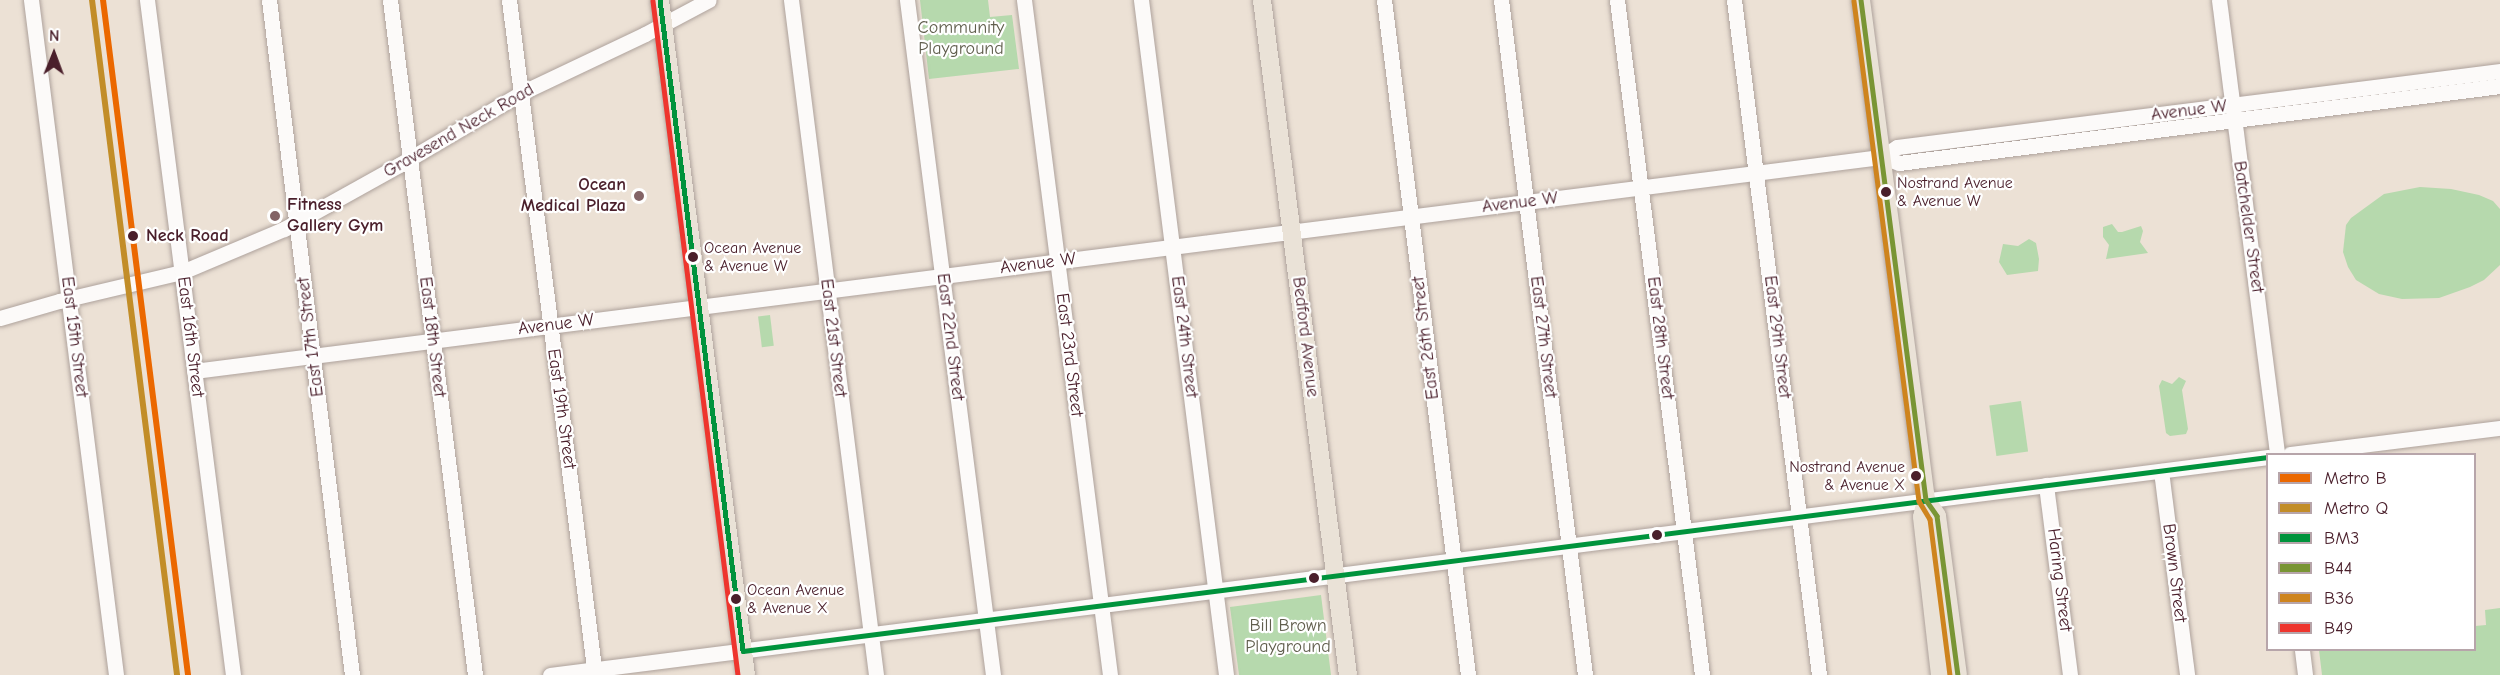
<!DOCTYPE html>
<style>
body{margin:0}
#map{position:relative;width:2500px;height:675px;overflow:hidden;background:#ece1d5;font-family:"Comic Neue",sans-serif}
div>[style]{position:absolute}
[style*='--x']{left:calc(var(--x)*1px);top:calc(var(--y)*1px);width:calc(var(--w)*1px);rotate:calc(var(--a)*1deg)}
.green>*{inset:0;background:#b6d9ad;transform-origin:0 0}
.roads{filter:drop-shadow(0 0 2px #aea29c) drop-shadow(0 0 2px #aea29c)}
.minor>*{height:15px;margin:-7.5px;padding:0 7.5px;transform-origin:7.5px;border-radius:7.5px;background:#fcfaf9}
.major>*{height:18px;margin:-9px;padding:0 9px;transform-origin:9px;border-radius:9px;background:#eae2d7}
.bus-1>*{height:4.5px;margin:-2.25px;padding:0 2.25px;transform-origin:2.25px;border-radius:2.25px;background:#00933c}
.bus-2>*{height:4.5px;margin:-2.25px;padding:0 2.25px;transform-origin:2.25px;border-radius:2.25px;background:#799534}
.bus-3>*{height:4.5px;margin:-2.25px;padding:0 2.25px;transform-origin:2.25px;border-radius:2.25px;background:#ce841e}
.bus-4>*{height:4.5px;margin:-2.25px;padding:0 2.25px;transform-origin:2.25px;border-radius:2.25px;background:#ee352e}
.metro-1>*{height:6px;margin:-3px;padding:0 3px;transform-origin:3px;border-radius:3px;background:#eb6800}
.metro-2>*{height:6px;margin:-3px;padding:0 3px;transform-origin:3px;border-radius:3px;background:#c28d28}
.dots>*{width:16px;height:16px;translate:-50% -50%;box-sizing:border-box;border:3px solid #fff;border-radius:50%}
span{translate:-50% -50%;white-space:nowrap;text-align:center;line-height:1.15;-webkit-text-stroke:4.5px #fff;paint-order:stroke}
.bus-label{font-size:16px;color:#4a1f2b}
.left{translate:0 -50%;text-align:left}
.right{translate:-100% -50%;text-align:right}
.park-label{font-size:18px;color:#605e4d}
.street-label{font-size:18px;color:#4a1f2b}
.poi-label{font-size:18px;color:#4a1f2b;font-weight:700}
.stop-label{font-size:18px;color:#4a1f2b;font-weight:700}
.legend{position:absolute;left:2266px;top:453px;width:210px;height:198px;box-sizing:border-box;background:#fff;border:2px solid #b7a5aa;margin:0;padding:8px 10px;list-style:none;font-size:18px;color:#4a1f2b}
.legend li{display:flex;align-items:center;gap:12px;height:30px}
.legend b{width:30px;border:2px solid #b7a5aa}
.north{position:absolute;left:24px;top:24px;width:60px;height:60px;-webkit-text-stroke:4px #fff;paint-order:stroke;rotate:1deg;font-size:16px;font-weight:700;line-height:24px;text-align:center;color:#4a1f2b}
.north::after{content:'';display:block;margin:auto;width:21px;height:27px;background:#4a1f2b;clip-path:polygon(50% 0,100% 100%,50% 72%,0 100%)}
</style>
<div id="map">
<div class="green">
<div style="clip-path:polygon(920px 0,988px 0,990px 17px,1012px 15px,1019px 69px,929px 79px)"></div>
<div style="clip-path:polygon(2420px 187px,2451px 189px,2479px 195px,2493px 201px,2500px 209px,2500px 265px,2484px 280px,2470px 287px,2439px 298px,2402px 299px,2379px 294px,2356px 280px,2348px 267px,2343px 252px,2346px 225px,2351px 218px,2384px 194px)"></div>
<div style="clip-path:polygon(2112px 224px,2118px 232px,2122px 232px,2141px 226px,2143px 231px,2140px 242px,2148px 253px,2106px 259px,2109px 245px,2103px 237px,2103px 227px)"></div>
<div style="clip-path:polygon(2029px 239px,2036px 243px,2039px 259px,2038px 271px,2007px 275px,1999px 262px,2003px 244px,2018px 246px)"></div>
<div style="left:770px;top:315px;width:31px;height:12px;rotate:83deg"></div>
<div style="clip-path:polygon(2179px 377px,2186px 381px,2182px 390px,2188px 429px,2186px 434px,2170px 436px,2166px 433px,2159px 386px,2162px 380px,2172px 384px)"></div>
<div style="left:2021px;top:401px;width:51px;height:32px;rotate:82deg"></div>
<div style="clip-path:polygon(1321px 595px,1331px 675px,1239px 675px,1230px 607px)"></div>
<div style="clip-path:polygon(2500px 608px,2500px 675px,2322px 675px,2319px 650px,2474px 650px,2475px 626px,2486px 625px,2485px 610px)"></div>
</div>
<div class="roads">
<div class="minor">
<div style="--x:31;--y:0;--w:680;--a:82.82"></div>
<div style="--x:147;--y:0;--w:680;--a:82.74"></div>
<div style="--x:269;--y:0;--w:680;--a:82.99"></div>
<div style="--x:390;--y:0;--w:680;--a:82.82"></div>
<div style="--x:509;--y:0;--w:680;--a:82.74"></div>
<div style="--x:791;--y:0;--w:680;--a:82.82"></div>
<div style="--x:907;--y:0;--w:680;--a:82.74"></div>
<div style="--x:1024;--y:0;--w:680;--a:82.74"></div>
<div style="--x:1141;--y:0;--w:680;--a:82.82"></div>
<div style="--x:1384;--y:0;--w:680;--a:82.91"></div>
<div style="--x:1501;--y:0;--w:680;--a:82.91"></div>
<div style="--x:1617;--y:0;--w:680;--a:82.82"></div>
<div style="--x:1734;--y:0;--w:680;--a:82.82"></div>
<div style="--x:2219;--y:0;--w:458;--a:82.7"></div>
<div style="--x:1882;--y:157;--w:18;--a:-34"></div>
<div style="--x:1897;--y:147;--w:608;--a:-7.18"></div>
<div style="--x:0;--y:318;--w:61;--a:-16.1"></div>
<div style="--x:59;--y:301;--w:126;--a:-13.3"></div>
<div style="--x:182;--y:272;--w:111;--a:-22.9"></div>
<div style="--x:284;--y:229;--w:132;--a:-29.1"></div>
<div style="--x:399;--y:165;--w:142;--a:-30.5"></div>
<div style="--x:521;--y:93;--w:137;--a:-25.4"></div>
<div style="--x:645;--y:34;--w:72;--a:-28"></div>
<div style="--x:194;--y:371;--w:1702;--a:-7.23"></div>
<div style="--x:1882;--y:157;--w:18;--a:19"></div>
<div style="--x:1899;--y:163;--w:606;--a:-7.3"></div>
<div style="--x:2290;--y:454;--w:212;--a:-7.1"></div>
<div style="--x:2161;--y:471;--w:206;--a:82.7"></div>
<div style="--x:2046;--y:485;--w:192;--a:82.8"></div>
<div style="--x:2302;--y:650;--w:25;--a:83"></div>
<div style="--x:550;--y:675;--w:1732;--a:-7.23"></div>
</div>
<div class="major">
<div style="--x:660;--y:0;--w:680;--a:82.74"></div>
<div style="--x:1262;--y:0;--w:680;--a:82.74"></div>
<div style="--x:1861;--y:0;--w:504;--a:82.59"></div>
<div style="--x:1926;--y:500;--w:17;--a:103"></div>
<div style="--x:1922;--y:517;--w:159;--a:83.5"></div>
<div style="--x:1926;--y:500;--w:19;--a:55"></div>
<div style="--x:1937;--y:516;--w:160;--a:82.5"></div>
</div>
</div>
<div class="bus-1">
<div style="--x:660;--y:0;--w:656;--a:82.73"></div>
<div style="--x:743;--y:651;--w:1537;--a:-7.25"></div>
</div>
<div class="bus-2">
<div style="--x:1861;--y:0;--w:504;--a:82.59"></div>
<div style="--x:1926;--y:500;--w:19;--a:55"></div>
<div style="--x:1937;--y:516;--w:160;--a:82.5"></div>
</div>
<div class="bus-3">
<div style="--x:1854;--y:1;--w:504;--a:82.59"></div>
<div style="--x:1919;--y:501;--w:21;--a:59"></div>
<div style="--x:1930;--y:519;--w:157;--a:82.7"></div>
</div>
<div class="bus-4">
<div style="--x:653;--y:1;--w:679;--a:82.81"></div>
</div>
<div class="metro-1">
<div style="--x:103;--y:0;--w:680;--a:82.82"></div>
</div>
<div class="metro-2">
<div style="--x:92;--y:0;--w:680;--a:82.82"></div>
</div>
<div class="dots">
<div style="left:1886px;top:192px;background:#4a1f2b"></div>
<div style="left:639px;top:196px;background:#836366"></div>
<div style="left:275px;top:216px;background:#836366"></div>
<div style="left:133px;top:236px;background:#4a1f2b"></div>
<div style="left:693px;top:257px;background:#4a1f2b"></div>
<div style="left:1916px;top:476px;background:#4a1f2b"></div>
<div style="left:1657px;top:535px;background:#4a1f2b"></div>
<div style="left:1314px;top:578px;background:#4a1f2b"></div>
<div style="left:736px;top:599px;background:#4a1f2b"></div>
</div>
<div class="bus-label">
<span class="left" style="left:1897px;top:192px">Nostrand Avenue<br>&amp; Avenue W</span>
<span class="left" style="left:704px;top:257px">Ocean Avenue<br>&amp; Avenue W</span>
<span class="right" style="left:1905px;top:476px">Nostrand Avenue<br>&amp; Avenue X</span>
<span class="left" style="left:747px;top:599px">Ocean Avenue<br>&amp; Avenue X</span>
</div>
<div class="park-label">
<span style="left:961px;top:39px">Community<br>Playground</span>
<span style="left:1288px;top:637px">Bill Brown<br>Playground</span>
</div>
<div class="street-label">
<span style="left:2189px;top:111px;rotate:-7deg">Avenue W</span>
<span style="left:459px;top:131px;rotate:-30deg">Gravesend Neck Road</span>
<span style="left:1520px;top:203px;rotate:-7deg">Avenue W</span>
<span style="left:2248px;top:227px;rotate:82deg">Batchelder Street</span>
<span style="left:1038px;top:264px;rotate:-7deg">Avenue W</span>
<span style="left:556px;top:325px;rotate:-7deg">Avenue W</span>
<span style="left:74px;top:337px;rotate:83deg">East 15th Street</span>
<span style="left:190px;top:337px;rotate:83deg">East 16th Street</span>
<span style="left:311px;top:337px;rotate:-97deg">East 17th Street</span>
<span style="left:432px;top:337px;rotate:83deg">East 18th Street</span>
<span style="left:950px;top:337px;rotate:83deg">East 22nd Street</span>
<span style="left:1184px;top:337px;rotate:83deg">East 24th Street</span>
<span style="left:1305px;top:337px;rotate:83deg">Bedford Avenue</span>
<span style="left:1543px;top:337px;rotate:83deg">East 27th Street</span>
<span style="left:1777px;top:337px;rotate:83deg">East 29th Street</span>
<span style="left:833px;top:338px;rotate:83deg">East 21st Street</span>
<span style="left:1426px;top:338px;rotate:-97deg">East 26th Street</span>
<span style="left:1660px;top:338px;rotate:83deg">East 28th Street</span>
<span style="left:1069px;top:355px;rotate:83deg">East 23rd Street</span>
<span style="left:561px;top:409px;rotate:82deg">East 19th Street</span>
<span style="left:2174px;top:573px;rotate:83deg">Brown Street</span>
<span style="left:2059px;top:580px;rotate:83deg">Haring Street</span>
</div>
<div class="poi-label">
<span class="right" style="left:626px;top:196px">Ocean<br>Medical Plaza</span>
<span class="left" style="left:287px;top:216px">Fitness<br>Gallery Gym</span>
</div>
<div class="stop-label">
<span class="left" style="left:146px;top:236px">Neck Road</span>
</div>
<ul class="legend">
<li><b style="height:8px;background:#eb6800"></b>Metro B</li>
<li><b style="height:8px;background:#c28d28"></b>Metro Q</li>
<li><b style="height:8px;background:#00933c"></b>BM3</li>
<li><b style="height:8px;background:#799534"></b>B44</li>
<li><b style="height:8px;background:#ce841e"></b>B36</li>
<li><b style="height:8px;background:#ee352e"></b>B49</li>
</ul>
<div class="north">N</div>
</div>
